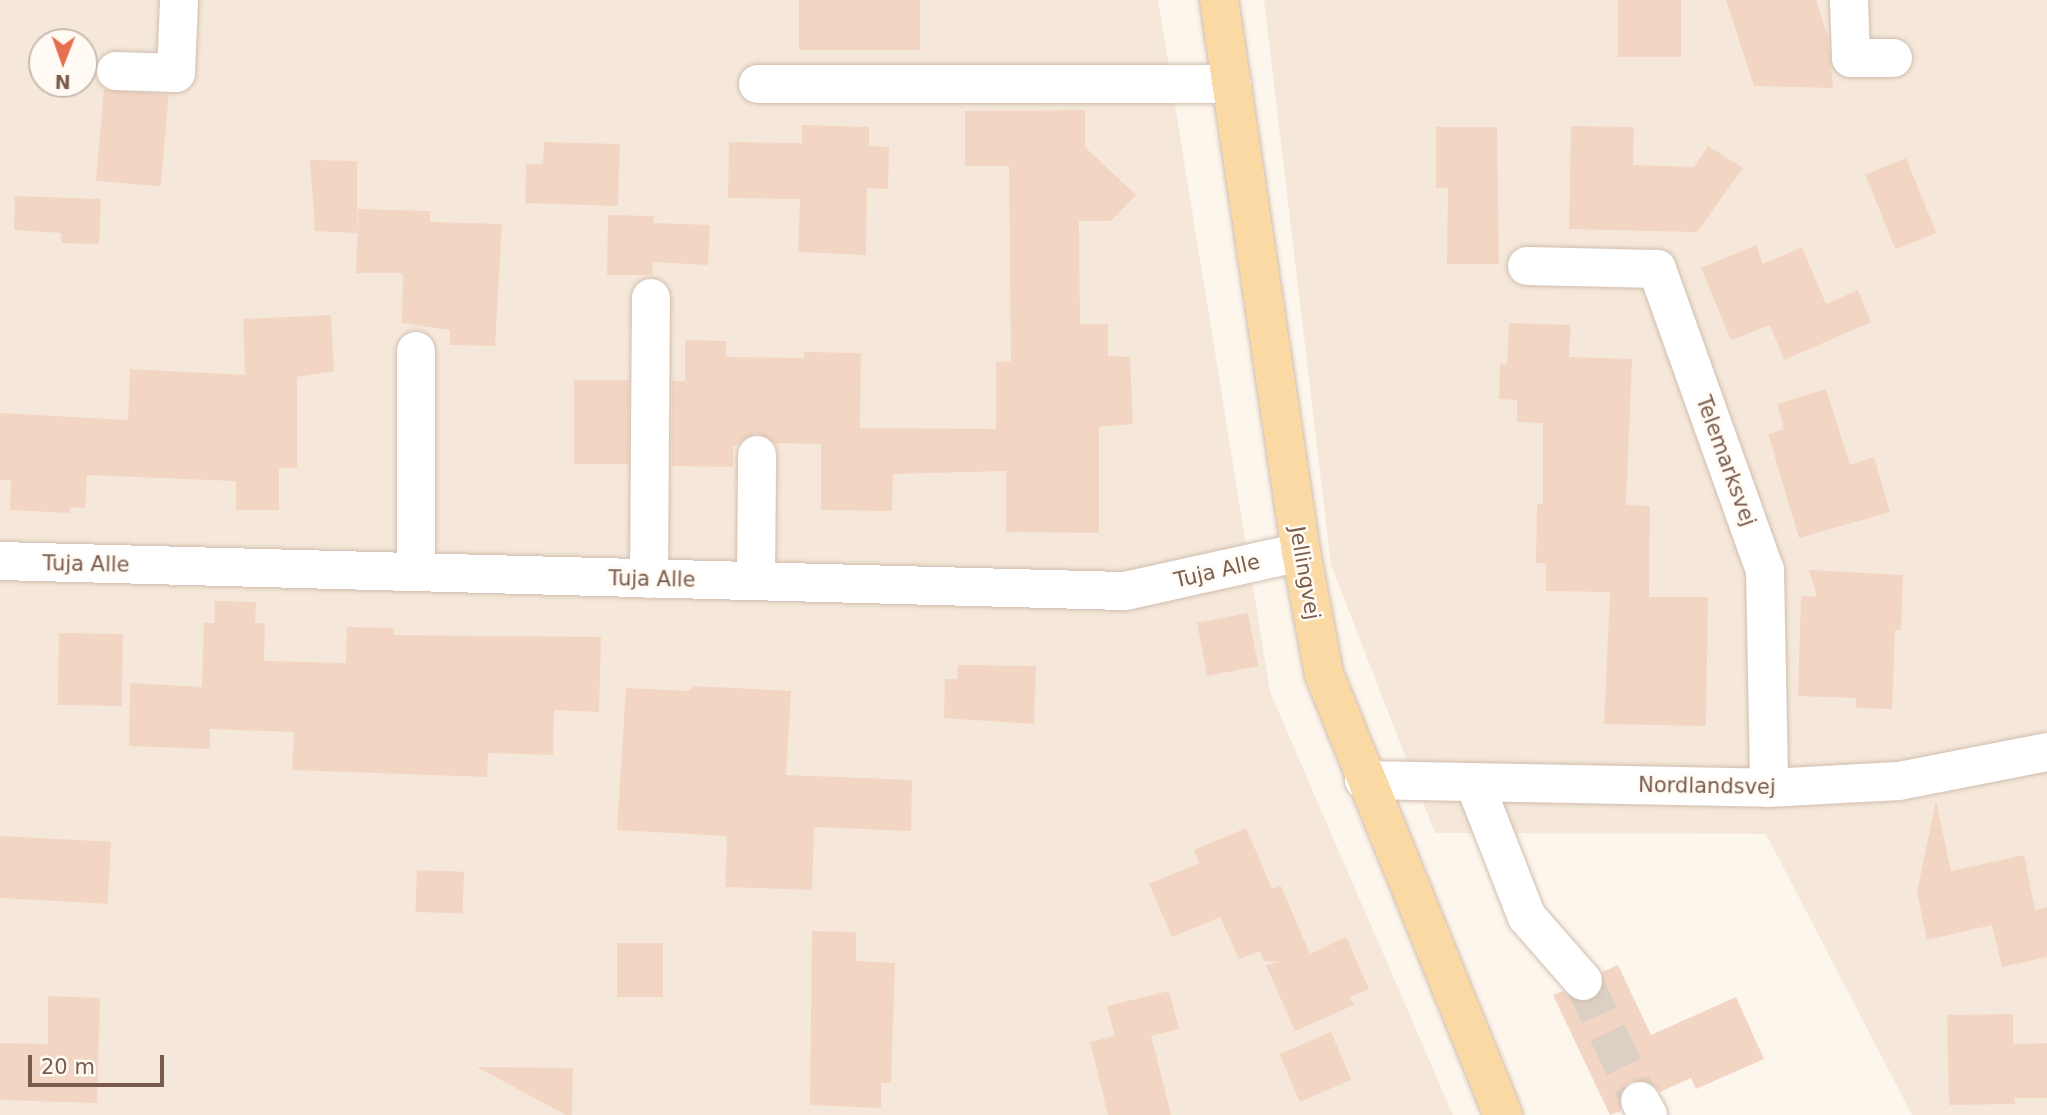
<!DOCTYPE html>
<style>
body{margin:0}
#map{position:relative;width:2047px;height:1115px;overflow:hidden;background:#fdf6ec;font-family:"DejaVu Sans",sans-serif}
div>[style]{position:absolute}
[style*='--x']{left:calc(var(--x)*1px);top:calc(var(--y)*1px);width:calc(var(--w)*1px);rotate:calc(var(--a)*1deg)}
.residential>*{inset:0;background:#f5e8da}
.building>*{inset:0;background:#f3d5c3;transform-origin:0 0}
.minor-tunnel>*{height:38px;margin-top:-19px;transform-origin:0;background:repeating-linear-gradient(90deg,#dcd0c4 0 38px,transparent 0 57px)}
.roads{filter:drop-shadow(0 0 2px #d1beb0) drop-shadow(0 0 2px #d1beb0)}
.minor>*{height:38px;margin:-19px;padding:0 19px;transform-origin:19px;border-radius:19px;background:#fff}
.major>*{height:38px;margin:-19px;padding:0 19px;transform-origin:19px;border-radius:19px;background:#fbd9a5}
span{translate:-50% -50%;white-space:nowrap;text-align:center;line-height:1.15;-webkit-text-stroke:5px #fffaf3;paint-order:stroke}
.street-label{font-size:21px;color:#7a5c4d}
.north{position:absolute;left:28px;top:28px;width:70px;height:70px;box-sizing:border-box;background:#fffaf3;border:2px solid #cabbb1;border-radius:50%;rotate:181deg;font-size:19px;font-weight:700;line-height:28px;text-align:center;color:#7a5c4d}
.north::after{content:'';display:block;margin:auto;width:24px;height:32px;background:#e76f51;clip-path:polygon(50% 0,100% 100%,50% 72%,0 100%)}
.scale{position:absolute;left:28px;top:1055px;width:136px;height:32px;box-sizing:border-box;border:4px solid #7a5c4d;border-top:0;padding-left:9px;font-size:21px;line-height:24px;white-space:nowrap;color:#7a5c4d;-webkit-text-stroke:5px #fffaf3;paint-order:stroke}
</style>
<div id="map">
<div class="residential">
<div style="clip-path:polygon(evenodd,0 0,1158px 0,1270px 692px,1453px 1115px,0 1115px,0 0,42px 42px,84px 42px,84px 84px,42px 84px,42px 42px)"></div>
<div style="clip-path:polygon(1264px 0,2047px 0,2047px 1115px,1912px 1115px,1766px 834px,1435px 833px,1331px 565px)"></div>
</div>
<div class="building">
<div style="left:799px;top:0;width:121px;height:50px"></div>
<div style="left:1618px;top:0;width:63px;height:57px"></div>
<div style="clip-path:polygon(1726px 0,1816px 0,1828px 37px,1833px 88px,1754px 86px)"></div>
<div style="left:104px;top:89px;width:65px;height:92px;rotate:5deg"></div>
<div style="clip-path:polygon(1085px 110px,1085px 147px,1136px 195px,1111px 221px,1079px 221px,1080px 324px,1108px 324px,1108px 356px,1130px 357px,1133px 424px,1099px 427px,1099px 533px,1006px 532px,1006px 471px,893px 474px,892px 511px,821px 510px,821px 444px,775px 443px,756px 433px,733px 447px,733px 467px,672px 466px,672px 381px,685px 381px,685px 340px,726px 341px,726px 357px,804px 358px,804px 352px,861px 353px,860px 428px,996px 429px,996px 362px,1011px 361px,1009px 166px,965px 166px,965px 111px)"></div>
<div style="clip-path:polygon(802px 125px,869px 127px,869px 146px,889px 147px,888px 189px,867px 188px,866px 255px,798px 252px,800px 199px,728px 198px,729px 142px,802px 143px)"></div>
<div style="clip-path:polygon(1571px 126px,1634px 127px,1633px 165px,1694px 167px,1708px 146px,1743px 168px,1697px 232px,1569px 229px)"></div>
<div style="clip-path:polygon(1436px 127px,1497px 127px,1499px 264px,1447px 264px,1448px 188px,1436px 188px)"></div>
<div style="clip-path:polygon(544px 142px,620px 144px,618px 206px,525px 203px,526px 164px,543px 164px)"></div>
<div style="left:1906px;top:158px;width:81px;height:44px;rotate:68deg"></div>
<div style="clip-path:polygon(310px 160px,357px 161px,357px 233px,315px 231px)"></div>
<div style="clip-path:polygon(15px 196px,101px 199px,99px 244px,61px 243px,61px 233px,14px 230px)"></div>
<div style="clip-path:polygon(358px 209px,430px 211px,430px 222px,502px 224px,495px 346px,450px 345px,450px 330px,402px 323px,403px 273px,356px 273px)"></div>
<div style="clip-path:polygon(608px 215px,654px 216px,653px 223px,710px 225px,708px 265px,653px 262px,652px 275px,607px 275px)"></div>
<div style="clip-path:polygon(1756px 245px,1763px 264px,1802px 247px,1826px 304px,1858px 290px,1871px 322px,1784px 360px,1770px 325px,1731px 340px,1701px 268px)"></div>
<div style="clip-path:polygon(331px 315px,334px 371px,297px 377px,297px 468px,279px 468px,279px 510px,236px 510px,236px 481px,87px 475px,85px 508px,70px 507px,70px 513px,10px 510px,11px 480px,0 480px,0 413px,128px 420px,130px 369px,245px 375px,243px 319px)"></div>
<div style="clip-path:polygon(1509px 323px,1571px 325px,1569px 357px,1632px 359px,1626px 505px,1650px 506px,1649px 597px,1708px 597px,1706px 726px,1604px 724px,1610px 592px,1546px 591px,1546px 563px,1536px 563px,1537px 504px,1543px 504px,1543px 423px,1517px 422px,1517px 400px,1499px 399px,1500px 363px,1507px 364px)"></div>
<div style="left:574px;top:380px;width:55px;height:84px"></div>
<div style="clip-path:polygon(1826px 389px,1850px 465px,1874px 457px,1890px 512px,1799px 538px,1768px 434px,1784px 429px,1777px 404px)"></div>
<div style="clip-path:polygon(1809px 570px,1903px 575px,1901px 630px,1895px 630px,1892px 709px,1856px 708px,1856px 698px,1798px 696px,1801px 596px,1817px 597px)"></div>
<div style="clip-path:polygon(215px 601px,256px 602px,255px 623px,265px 623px,264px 661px,346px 663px,347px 627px,394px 628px,393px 635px,601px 637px,599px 712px,554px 710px,553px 755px,488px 753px,487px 777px,292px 770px,294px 732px,210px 729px,210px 749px,129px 746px,130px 683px,202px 687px,204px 623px,214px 623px)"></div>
<div style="left:1248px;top:613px;width:54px;height:52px;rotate:79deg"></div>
<div style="left:59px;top:633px;width:64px;height:72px;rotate:1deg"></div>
<div style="clip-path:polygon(958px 665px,1036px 666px,1034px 724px,944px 718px,945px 679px,957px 679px)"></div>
<div style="clip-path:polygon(693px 686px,791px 691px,786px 775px,912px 780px,911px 831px,814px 827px,812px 890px,725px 887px,727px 836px,617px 830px,626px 688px,690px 691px)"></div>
<div style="clip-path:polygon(1936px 801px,1951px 871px,2024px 855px,2035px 910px,2047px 907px,2047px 957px,2002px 967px,1992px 925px,1927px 940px,1917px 892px)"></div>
<div style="clip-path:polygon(1246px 828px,1272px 889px,1281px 886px,1310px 954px,1346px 937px,1369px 989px,1350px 997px,1354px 1005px,1295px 1031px,1266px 965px,1280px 962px,1264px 961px,1260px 951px,1239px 959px,1220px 917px,1172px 937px,1149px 884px,1199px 863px,1194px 850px)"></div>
<div style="left:0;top:836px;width:111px;height:62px;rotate:3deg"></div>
<div style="left:417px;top:870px;width:47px;height:42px;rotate:2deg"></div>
<div style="clip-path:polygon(812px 931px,856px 932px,856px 961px,895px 963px,891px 1083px,881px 1083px,881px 1108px,810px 1105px)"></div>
<div style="left:617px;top:943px;width:46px;height:54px"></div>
<div style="clip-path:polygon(1618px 965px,1651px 1035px,1736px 997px,1764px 1059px,1696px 1089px,1691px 1078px,1660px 1092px,1650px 1082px,1630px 1082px,1621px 1091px,1621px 1111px,1610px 1115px,1553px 995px,1563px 991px,1575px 1001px,1588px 1002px,1603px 989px,1602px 972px)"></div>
<div style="clip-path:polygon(1169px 991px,1179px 1029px,1151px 1036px,1171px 1115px,1108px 1115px,1090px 1042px,1115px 1036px,1107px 1006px)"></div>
<div style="clip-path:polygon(48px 996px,100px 998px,97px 1103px,0 1100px,0 1043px,48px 1044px)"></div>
<div style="clip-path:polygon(2013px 1014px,2013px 1044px,2047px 1043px,2047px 1098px,2014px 1098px,2015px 1104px,1949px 1105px,1947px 1015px)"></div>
<div style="left:1331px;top:1032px;width:52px;height:56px;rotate:67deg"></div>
<div style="clip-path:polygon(477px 1067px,573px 1068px,572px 1115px,566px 1115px)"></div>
</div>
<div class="minor-tunnel">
<div style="--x:1583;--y:981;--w:133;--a:64.6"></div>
</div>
<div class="roads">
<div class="minor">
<div style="--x:1849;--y:0;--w:58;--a:88"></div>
<div style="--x:1851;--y:58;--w:42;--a:0"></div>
<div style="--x:116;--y:71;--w:60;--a:1.9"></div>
<div style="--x:176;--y:73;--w:73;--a:-87.6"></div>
<div style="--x:758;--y:84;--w:474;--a:0"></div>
<div style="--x:1527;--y:266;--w:130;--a:1.3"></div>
<div style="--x:1657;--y:269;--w:320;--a:70.3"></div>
<div style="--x:1765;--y:570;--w:218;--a:88.9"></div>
<div style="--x:0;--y:561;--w:1125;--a:1.53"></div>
<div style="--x:1125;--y:591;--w:180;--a:-12.5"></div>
<div style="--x:416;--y:572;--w:221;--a:-90"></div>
<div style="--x:649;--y:579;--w:281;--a:-89.6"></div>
<div style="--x:756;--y:581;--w:126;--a:-89.5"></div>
<div style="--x:1364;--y:780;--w:405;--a:1.1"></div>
<div style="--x:1769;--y:788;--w:130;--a:-3.1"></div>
<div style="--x:1899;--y:781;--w:151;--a:-11.1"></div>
<div style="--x:1474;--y:782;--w:145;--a:68.6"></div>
<div style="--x:1527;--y:917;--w:85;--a:48.8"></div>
<div style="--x:1640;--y:1101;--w:16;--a:60"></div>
</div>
<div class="major">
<div style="--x:1219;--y:0;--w:558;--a:81.55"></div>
<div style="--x:1301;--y:552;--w:124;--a:79.3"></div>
<div style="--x:1324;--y:674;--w:476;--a:67.9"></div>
</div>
</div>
<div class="street-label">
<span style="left:1726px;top:461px;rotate:70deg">Telemarksvej</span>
<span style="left:86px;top:564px;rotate:1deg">Tuja Alle</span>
<span style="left:1217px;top:571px;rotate:-13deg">Tuja Alle</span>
<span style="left:1305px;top:573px;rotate:80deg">Jellingvej</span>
<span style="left:652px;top:579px;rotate:1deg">Tuja Alle</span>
<span style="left:1707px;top:786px;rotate:1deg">Nordlandsvej</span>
</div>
<div class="north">N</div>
<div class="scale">20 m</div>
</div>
